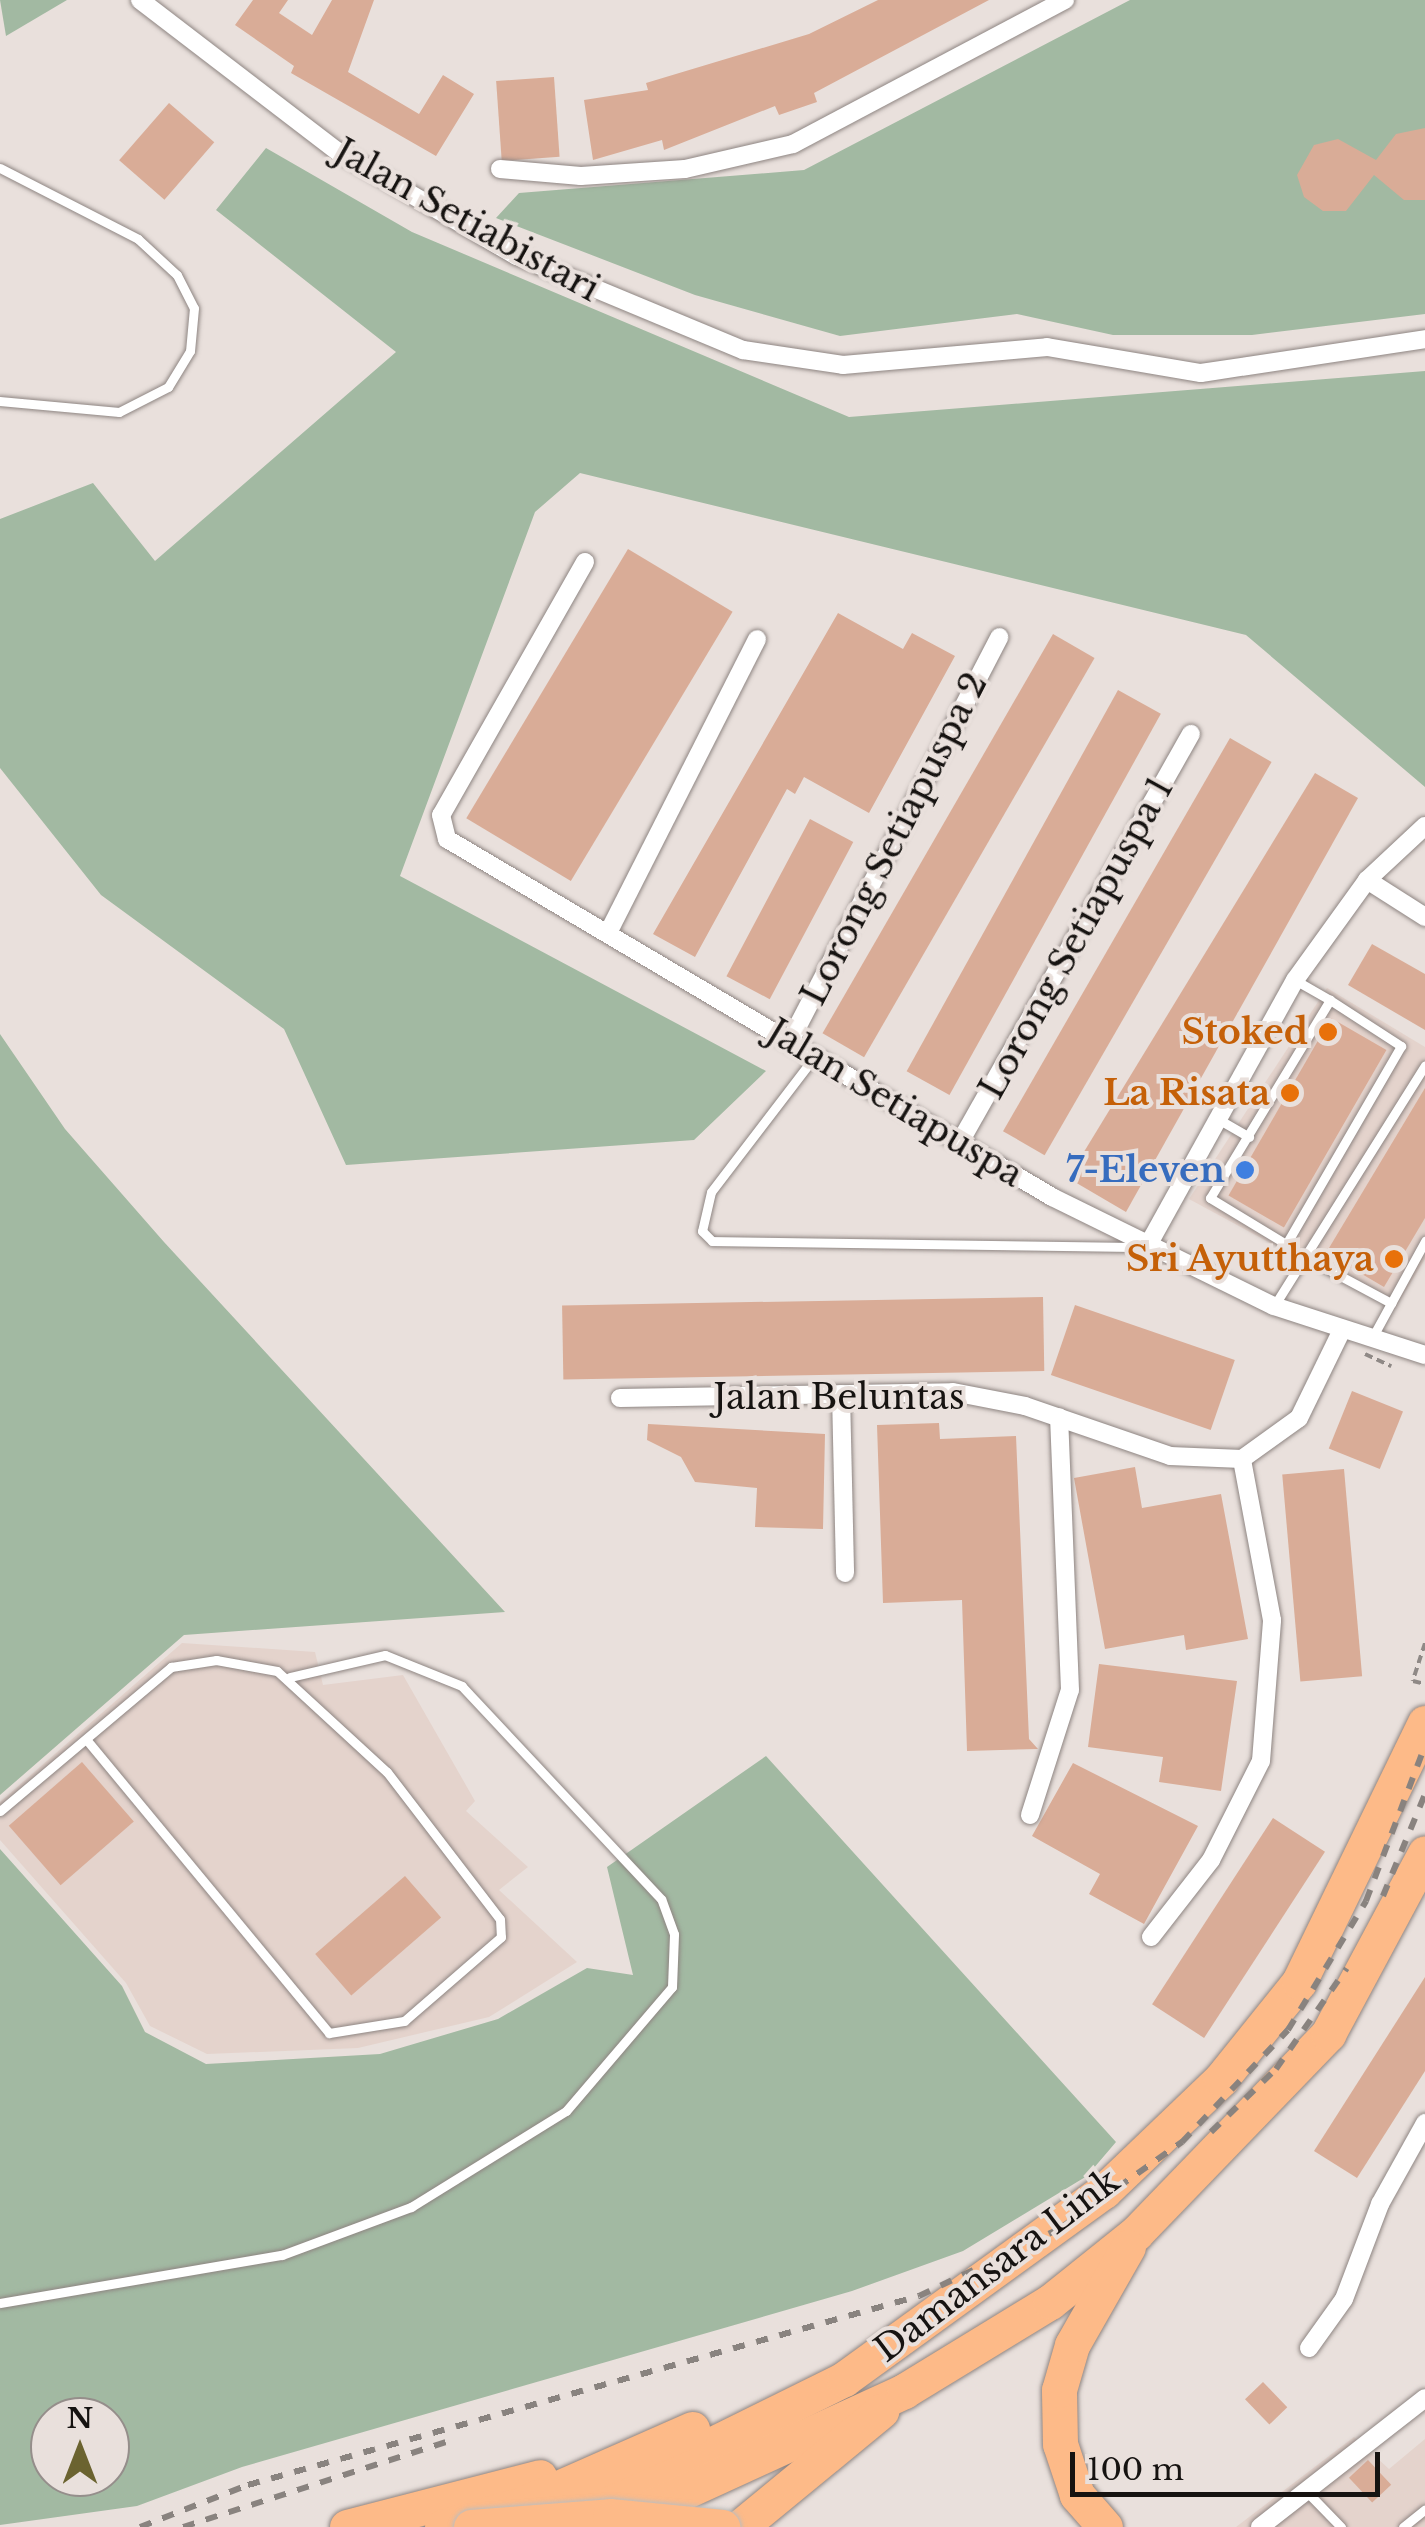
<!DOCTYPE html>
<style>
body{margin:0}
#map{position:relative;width:1425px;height:2527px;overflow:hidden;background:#e9e0dc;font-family:"Libre Baskerville",serif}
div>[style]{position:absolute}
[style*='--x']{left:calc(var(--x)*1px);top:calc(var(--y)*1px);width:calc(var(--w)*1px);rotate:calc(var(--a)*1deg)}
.built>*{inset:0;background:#e4d3cc}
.green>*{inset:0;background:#a2b9a2}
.building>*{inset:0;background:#d9ac97;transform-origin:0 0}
.path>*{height:4px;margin-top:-2px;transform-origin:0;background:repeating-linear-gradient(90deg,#8f8986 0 8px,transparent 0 13px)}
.roads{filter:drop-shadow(0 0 2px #8e8582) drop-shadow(0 0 2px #8e8582)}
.service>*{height:9px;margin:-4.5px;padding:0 4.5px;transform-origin:4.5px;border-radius:4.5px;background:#fff}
.minor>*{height:18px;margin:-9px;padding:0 9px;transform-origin:9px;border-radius:9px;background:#fff}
.motorway>*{height:35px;margin:-17.5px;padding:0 17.5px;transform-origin:17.5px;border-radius:17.5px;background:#fdba88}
.rail>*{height:6px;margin-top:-3px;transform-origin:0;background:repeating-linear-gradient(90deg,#89837f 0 12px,transparent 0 24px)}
.bridges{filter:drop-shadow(0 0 2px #bebdbc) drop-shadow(0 0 2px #bebdbc)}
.motorway-bridge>*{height:35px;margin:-17.5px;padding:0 17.5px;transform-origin:17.5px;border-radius:17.5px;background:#fdba88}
.dots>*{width:28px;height:28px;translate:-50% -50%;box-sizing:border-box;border:5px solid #e9e0dc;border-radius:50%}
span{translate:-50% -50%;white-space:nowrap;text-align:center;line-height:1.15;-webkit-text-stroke:8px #e9e0dc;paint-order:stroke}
.street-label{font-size:35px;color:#161311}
.food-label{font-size:35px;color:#c56008;font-weight:700}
.right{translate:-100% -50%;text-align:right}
.shop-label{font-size:35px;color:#366cbe;font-weight:700}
.north{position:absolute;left:30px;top:2397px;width:100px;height:100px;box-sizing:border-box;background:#e9e0dc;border:2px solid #958e8b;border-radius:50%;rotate:0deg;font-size:28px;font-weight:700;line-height:40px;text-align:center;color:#161311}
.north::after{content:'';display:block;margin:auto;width:35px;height:45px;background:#6b6330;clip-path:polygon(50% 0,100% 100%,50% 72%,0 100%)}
.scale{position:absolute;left:1070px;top:2452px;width:310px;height:45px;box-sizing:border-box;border:5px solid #161311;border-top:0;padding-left:12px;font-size:30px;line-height:35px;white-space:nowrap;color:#161311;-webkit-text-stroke:8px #e9e0dc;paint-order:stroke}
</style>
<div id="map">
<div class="built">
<div style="clip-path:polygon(1327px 988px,1425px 1047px,1425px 1259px,1394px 1310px,1189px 1199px)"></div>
<div style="clip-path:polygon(182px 1643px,315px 1652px,323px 1685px,403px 1675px,475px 1801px,466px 1811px,528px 1867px,499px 1890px,577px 1962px,489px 2017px,358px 2048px,207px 2054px,150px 2026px,126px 1983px,0 1840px,0 1802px)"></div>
<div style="clip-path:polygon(1354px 2437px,1389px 2469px,1425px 2439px,1425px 2527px,1236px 2527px)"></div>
</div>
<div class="green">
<div style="clip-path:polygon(0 0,67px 0,6px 36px)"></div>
<div style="clip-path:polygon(1130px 0,1425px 0,1425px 314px,1252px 335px,1113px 335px,1017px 314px,840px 336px,695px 295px,496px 218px,519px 193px,804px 170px)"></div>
<div style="clip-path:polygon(266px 148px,412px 232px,849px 417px,1425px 371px,1425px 787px,1246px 635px,580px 473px,535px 512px,400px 876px,766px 1071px,694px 1140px,346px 1165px,284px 1029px,101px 895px,0 768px,0 519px,93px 483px,155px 561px,396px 352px,216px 210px)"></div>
<div style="clip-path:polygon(0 1034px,65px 1129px,164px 1242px,505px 1612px,184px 1635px,0 1795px)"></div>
<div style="clip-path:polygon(evenodd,766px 1756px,1116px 2142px,1087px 2176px,963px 2251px,852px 2291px,242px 2467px,137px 2506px,0 2525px,0 1849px,122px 1986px,145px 2032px,206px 2064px,380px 2054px,498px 2019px,587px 1968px,633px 1975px,607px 1867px,766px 1756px,50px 2417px,110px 2417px,110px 2477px,50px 2477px,50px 2417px)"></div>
</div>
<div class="building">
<div style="clip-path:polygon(253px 0,288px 0,279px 13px,312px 35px,332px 0,374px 0,348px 72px,419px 114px,443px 75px,474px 94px,436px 156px,291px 73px,294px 66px,235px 25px)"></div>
<div style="clip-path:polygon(878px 0,989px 0,814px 93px,817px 102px,779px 115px,775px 106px,664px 150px,662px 140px,593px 160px,584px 100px,648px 90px,646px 83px,809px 34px)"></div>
<div style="left:554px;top:77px;width:80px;height:58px;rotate:86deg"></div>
<div style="left:169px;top:103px;width:60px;height:76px;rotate:41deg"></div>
<div style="clip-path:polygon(1425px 128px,1425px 200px,1404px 200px,1374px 175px,1346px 211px,1323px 211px,1304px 197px,1297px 175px,1314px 145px,1338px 139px,1376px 160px,1396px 134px)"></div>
<div style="left:628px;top:549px;width:122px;height:314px;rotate:31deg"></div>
<div style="clip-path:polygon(838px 613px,903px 649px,912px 633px,955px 656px,869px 813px,804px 777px,795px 794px,787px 789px,695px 957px,653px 934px)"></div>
<div style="left:1053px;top:634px;width:48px;height:461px;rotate:30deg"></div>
<div style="left:1118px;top:690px;width:49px;height:436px;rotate:29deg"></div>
<div style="left:1230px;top:738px;width:48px;height:454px;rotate:30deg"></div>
<div style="clip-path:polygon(1315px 773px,1358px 798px,1126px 1212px,1068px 1178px)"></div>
<div style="left:810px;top:819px;width:49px;height:178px;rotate:28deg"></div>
<div style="clip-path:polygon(1372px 944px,1425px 974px,1425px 1030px,1348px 985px)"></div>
<div style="left:1331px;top:1018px;width:64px;height:205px;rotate:30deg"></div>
<div style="clip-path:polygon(1425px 1088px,1425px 1218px,1384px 1287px,1326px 1253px)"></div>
<div style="left:1043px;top:1297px;width:74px;height:481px;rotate:89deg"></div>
<div style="left:1075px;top:1305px;width:169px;height:74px;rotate:19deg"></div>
<div style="left:1352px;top:1391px;width:55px;height:62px;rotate:22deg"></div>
<div style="clip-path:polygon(939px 1423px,940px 1439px,1016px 1436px,1029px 1739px,1038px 1749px,967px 1751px,962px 1600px,883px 1603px,877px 1425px)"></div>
<div style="clip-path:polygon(648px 1424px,825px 1434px,823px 1529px,755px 1527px,757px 1488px,695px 1482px,681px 1457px,647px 1440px)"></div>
<div style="clip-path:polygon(1135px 1467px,1142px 1508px,1221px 1494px,1248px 1639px,1186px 1650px,1184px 1635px,1105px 1649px,1074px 1478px)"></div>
<div style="left:1344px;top:1469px;width:208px;height:62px;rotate:85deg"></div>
<div style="clip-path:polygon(1099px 1664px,1237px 1681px,1221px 1791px,1159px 1782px,1163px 1757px,1088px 1747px)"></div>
<div style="left:82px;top:1762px;width:79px;height:97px;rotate:49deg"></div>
<div style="clip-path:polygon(1073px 1763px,1198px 1826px,1144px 1924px,1089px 1894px,1100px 1874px,1032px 1836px)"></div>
<div style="left:1273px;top:1818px;width:62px;height:222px;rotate:33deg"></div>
<div style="left:405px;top:1876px;width:55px;height:119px;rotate:49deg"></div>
<div style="clip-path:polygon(1425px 1977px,1425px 2071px,1357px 2178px,1314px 2151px)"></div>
<div style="left:1263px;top:2382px;width:35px;height:25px;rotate:46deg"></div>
<div style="left:1368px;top:2460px;width:34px;height:26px;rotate:47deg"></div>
</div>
<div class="path">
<div style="--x:1365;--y:1354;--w:29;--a:25"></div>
<div style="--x:1425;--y:1643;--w:40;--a:108"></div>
<div style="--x:1413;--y:1681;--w:12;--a:14"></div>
</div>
<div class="roads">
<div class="service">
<div style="--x:0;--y:168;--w:155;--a:27.2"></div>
<div style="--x:138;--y:239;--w:53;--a:42.7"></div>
<div style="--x:177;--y:275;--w:37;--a:63"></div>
<div style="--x:194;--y:308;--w:43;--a:95.3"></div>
<div style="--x:190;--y:351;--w:42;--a:121.4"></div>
<div style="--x:168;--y:387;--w:55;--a:153"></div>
<div style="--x:119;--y:412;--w:120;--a:-174.7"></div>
<div style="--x:1295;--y:980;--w:40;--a:29.7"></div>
<div style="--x:1330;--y:1000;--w:85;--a:32.9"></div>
<div style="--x:1401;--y:1046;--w:229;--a:120.1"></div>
<div style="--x:1286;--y:1244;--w:89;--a:-148.8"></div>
<div style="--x:1210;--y:1198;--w:232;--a:-58.8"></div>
<div style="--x:815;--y:1056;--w:171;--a:127.4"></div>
<div style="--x:711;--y:1192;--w:40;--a:103"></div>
<div style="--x:702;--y:1231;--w:14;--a:45"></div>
<div style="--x:712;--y:1241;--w:435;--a:0.8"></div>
<div style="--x:1218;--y:1119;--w:36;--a:30"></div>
<div style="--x:1305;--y:1257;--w:98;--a:28.1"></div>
<div style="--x:1274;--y:1306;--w:284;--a:-57.9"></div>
<div style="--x:1372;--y:1338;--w:111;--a:-61.3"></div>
<div style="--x:0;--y:1811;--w:224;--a:-40.1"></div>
<div style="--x:171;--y:1667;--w:46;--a:-8.8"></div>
<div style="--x:216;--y:1660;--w:62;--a:10.2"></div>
<div style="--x:277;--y:1671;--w:149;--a:42.6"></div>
<div style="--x:387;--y:1772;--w:185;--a:52.5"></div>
<div style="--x:500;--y:1919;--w:18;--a:87"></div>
<div style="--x:501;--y:1937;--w:128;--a:139.1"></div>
<div style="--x:404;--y:2021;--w:76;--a:170.9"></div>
<div style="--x:329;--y:2033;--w:380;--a:-129.6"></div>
<div style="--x:0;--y:2303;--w:286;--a:-9.7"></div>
<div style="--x:282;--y:2255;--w:138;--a:-20.4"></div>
<div style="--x:411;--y:2207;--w:182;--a:-31.8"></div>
<div style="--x:566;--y:2111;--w:163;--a:-49.5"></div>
<div style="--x:672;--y:1987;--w:53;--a:-87.8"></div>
<div style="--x:674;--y:1934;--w:37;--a:-110"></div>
<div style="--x:661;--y:1899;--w:291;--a:-133.1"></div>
<div style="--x:462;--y:1686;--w:83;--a:-158.1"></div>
<div style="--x:385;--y:1655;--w:98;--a:167"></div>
<div style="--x:1307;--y:2492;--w:49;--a:45.8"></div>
<div style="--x:1403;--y:2527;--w:28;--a:-39"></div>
</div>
<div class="minor">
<div style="--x:140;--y:0;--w:248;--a:37.5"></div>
<div style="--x:337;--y:151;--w:208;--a:30.3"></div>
<div style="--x:517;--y:256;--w:245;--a:22.6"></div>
<div style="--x:743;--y:350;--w:101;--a:8.5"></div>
<div style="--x:843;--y:365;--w:205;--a:-5"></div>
<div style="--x:1047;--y:347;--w:156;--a:9.6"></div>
<div style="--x:1201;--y:373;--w:227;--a:-8.6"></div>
<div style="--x:500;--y:169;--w:81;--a:4.9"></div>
<div style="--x:581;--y:176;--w:104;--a:-3.9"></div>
<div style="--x:685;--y:169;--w:111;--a:-13"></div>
<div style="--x:793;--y:144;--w:308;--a:-27.9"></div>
<div style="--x:585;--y:562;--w:291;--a:119.6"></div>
<div style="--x:441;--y:815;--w:25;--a:76"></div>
<div style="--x:447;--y:839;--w:703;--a:30.61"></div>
<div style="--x:1052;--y:1197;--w:247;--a:26.2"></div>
<div style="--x:1274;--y:1306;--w:159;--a:18"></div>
<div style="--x:1367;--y:880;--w:69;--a:32.5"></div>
<div style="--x:610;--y:929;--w:325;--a:-63.1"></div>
<div style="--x:790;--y:1041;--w:455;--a:-62.6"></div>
<div style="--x:960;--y:1142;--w:469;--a:-60.5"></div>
<div style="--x:1147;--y:1247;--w:305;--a:-61"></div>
<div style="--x:1295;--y:980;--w:123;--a:-54.2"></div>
<div style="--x:1367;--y:880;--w:79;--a:-43"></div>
<div style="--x:841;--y:1394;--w:179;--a:88.7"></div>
<div style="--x:620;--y:1398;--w:333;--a:-1"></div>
<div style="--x:953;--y:1392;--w:73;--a:11"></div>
<div style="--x:1025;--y:1406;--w:153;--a:19"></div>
<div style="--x:1170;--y:1456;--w:72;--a:2.4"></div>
<div style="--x:1242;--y:1459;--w:70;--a:-35.7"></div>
<div style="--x:1299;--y:1418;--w:96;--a:-64"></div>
<div style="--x:1030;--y:1815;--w:131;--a:-72.3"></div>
<div style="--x:1070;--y:1690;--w:273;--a:-92.3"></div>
<div style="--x:1151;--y:1937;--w:98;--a:-52.1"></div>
<div style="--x:1211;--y:1860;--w:111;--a:-63.2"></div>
<div style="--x:1261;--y:1761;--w:141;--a:-85.5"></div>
<div style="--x:1272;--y:1620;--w:164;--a:-100.6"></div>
<div style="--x:1309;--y:2348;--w:60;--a:-54.5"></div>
<div style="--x:1344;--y:2299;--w:102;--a:-69.2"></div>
<div style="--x:1380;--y:2204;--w:93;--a:-60.9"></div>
<div style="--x:1260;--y:2527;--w:209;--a:-38"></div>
</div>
<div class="motorway">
<div style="--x:559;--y:2520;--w:318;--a:-26.3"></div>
<div style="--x:844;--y:2379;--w:321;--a:-35.9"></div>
<div style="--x:1104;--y:2191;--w:162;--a:-43.7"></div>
<div style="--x:1221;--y:2079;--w:124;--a:-51.2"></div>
<div style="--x:1299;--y:1982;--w:288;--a:-64.1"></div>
<div style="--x:614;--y:2524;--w:319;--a:-24.6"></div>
<div style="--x:904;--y:2391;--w:171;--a:-31.4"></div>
<div style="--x:1050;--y:2302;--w:110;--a:-38.7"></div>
<div style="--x:1136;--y:2233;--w:277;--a:-46"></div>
<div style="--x:1328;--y:2034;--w:205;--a:-61.8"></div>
<div style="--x:347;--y:2527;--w:199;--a:-14.5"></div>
<div style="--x:442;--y:2527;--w:83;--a:-16"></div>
<div style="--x:522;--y:2504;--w:186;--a:-23.8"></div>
<div style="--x:740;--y:2527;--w:183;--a:-39.4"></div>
<div style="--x:1105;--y:2527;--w:43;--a:-131.2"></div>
<div style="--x:1077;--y:2495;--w:54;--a:-108.4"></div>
<div style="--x:1060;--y:2444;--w:54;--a:-91.1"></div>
<div style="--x:1059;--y:2390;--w:47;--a:-73.9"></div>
<div style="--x:1072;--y:2345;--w:113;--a:-60.3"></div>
</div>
</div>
<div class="rail">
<div style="--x:1383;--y:1896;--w:110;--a:-67.6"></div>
<div style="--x:1211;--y:2132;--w:91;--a:-44.1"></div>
<div style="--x:1276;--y:2069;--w:123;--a:-54.9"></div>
<div style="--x:140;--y:2527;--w:116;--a:-21.3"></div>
<div style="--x:248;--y:2485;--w:697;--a:-15.73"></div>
<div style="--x:919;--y:2296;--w:155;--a:-25.6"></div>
<div style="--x:1059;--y:2229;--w:151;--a:-35.3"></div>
<div style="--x:1182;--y:2142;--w:154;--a:-46.6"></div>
<div style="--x:1288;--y:2030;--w:151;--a:-58.8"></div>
<div style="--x:1366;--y:1901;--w:166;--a:-69.2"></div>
<div style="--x:183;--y:2527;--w:276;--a:-17.9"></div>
</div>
<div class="bridges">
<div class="motorway-bridge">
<div style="--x:471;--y:2527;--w:139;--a:-4.5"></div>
<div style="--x:610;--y:2516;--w:113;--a:5.6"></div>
</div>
</div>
<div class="dots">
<div style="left:1328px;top:1032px;background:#e8710a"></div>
<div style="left:1290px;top:1093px;background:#e8710a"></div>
<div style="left:1245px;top:1170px;background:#3f7fe0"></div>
<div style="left:1394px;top:1259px;background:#e8710a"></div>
</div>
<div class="street-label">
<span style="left:467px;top:220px;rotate:29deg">Jalan Setiabistari</span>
<span style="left:894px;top:839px;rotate:-63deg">Lorong Setiapuspa 2</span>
<span style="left:1076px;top:938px;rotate:-61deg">Lorong Setiapuspa 1</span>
<span style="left:895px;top:1103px;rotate:31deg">Jalan Setiapuspa</span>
<span style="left:839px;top:1397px">Jalan Beluntas</span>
<span style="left:997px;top:2265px;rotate:-37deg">Damansara Link</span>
</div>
<div class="food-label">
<span class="right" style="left:1308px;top:1032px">Stoked</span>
<span class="right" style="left:1270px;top:1093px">La Risata</span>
<span class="right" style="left:1374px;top:1259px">Sri Ayutthaya</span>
</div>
<div class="shop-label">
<span class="right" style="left:1225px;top:1170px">7-Eleven</span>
</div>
<div class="north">N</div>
<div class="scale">100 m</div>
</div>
